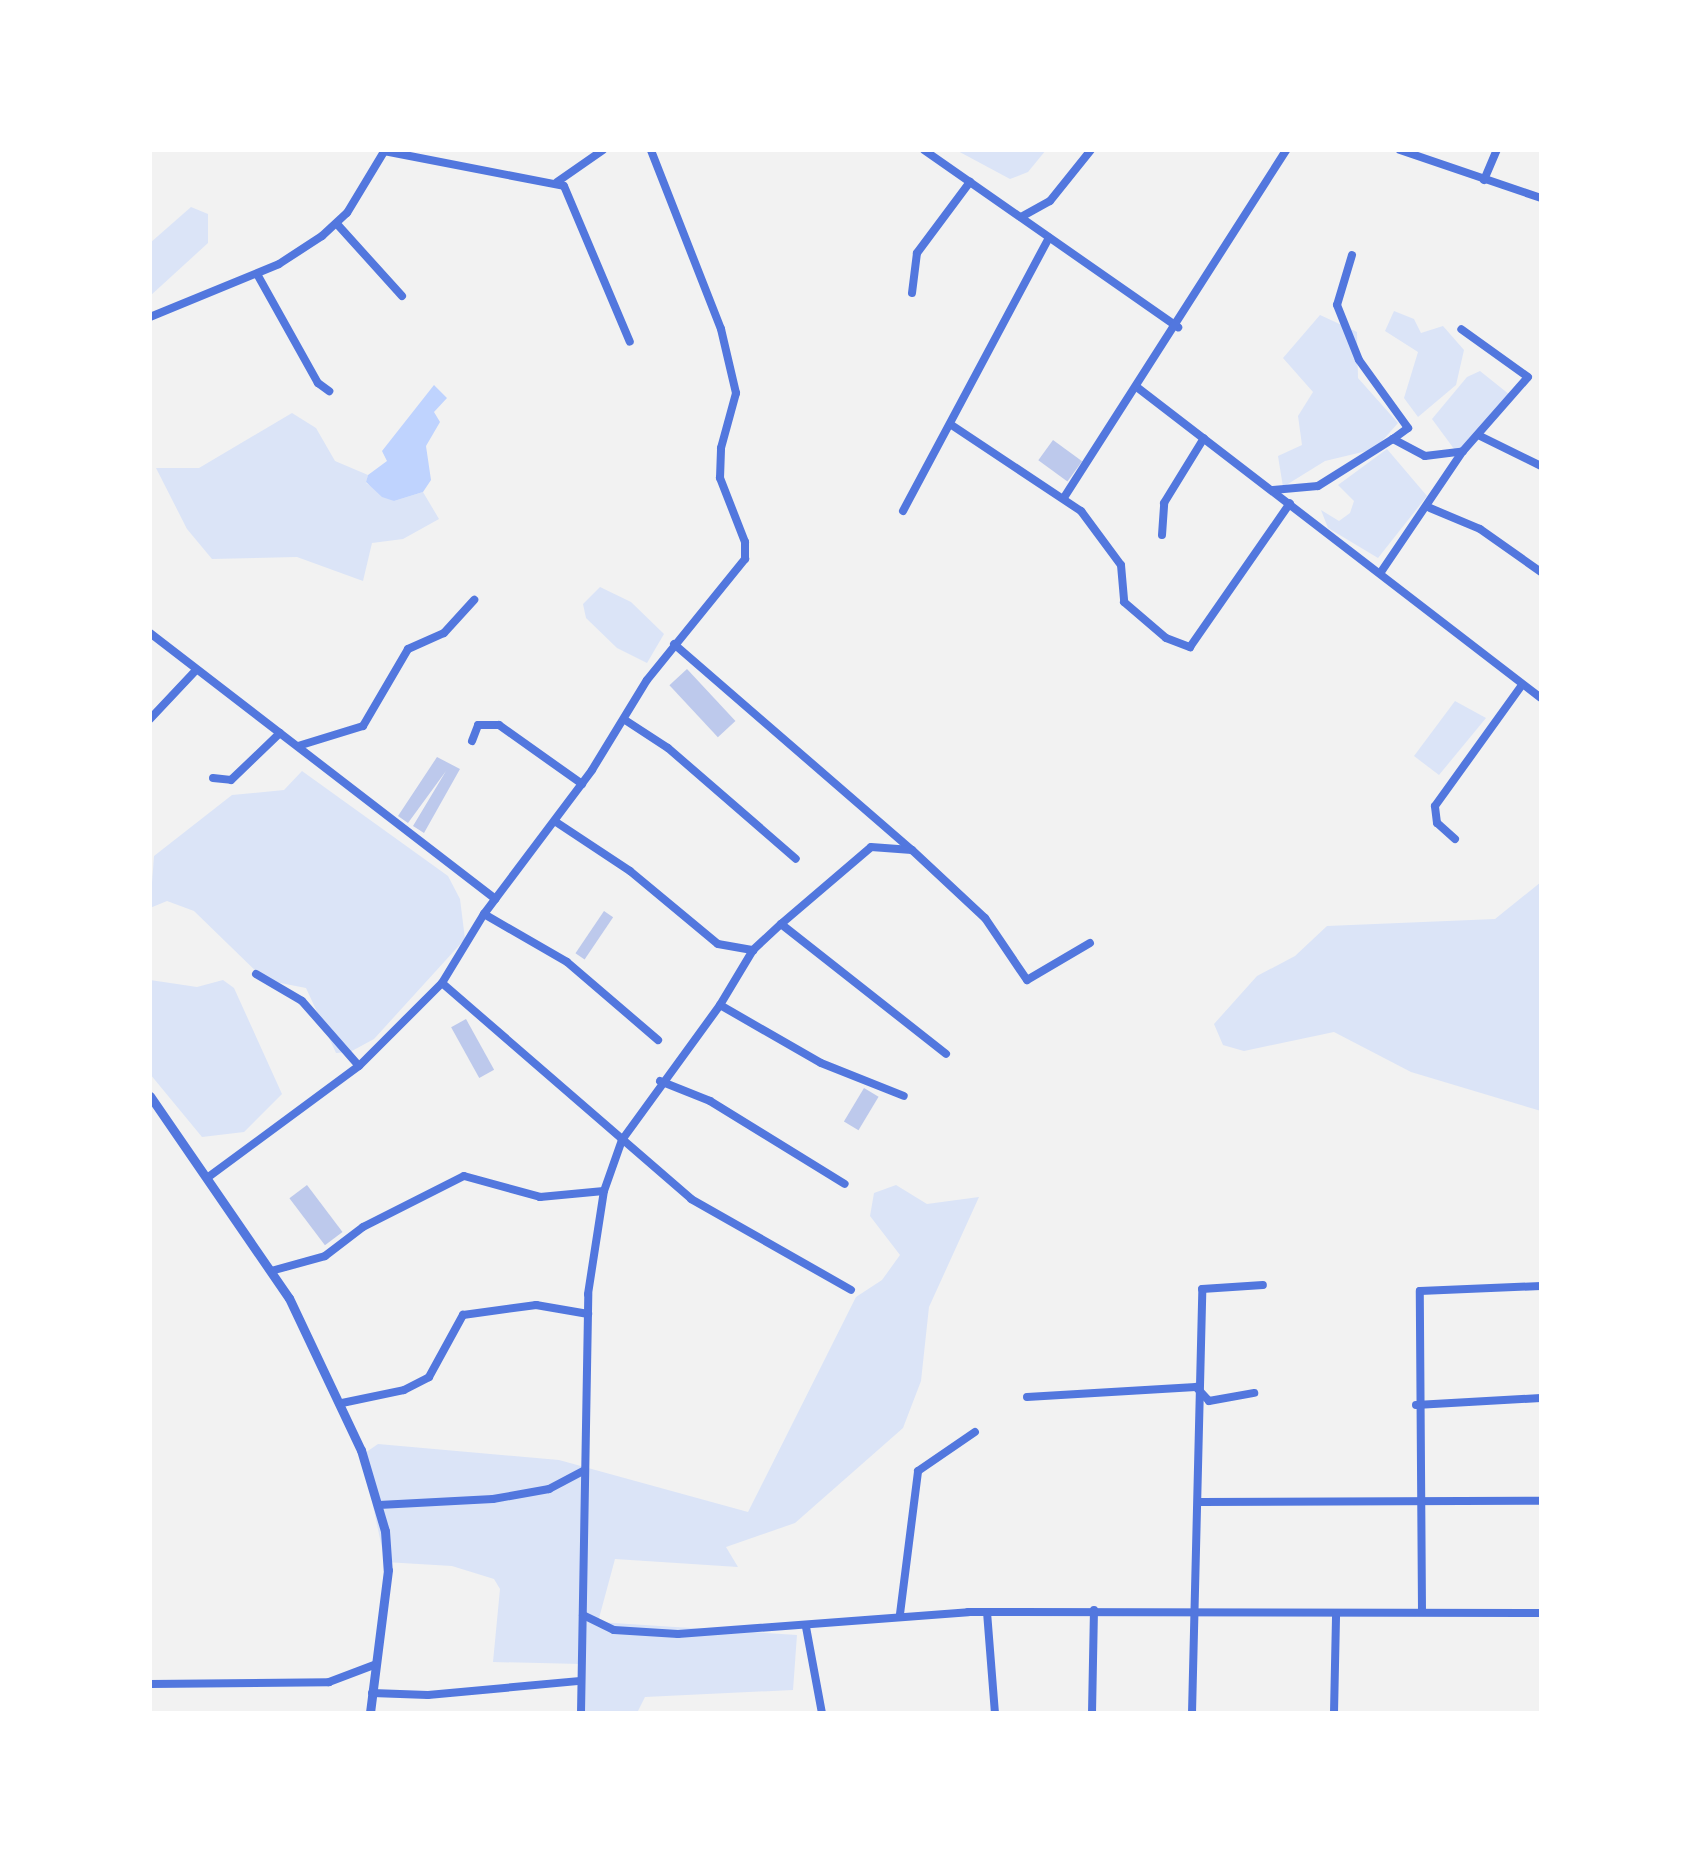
<!DOCTYPE html>
<style>
body{margin:0}
#map{position:relative;width:1691px;height:1863px;overflow:hidden;background:#f2f2f2;font-family:"PT Sans Narrow",sans-serif}
div>[style]{position:absolute}
[style*='--x']{left:calc(var(--x)*1px);top:calc(var(--y)*1px);width:calc(var(--w)*1px);rotate:calc(var(--a)*1deg)}
.green>*{inset:0;background:#dbe4f7}
.water>*{inset:0;background:#bfd3fe}
.building>*{inset:0;background:#bdc9ec;transform-origin:0 0}
.minor>*{height:8px;margin:-4px;padding:0 4px;transform-origin:4px;border-radius:4px;background:#5277de}
.tertiary>*{height:9px;margin:-4.5px;padding:0 4.5px;transform-origin:4.5px;border-radius:4.5px;background:#5277de}
span{translate:-50% -50%;white-space:nowrap;text-align:center;line-height:1.15;-webkit-text-stroke:8px #fff;paint-order:stroke}
.frame{position:absolute;inset:0;border:152px solid #fff;pointer-events:none}
</style>
<div id="map">
<div class="green">
<div style="clip-path:polygon(956px 150px,1046px 150px,1028px 172px,1010px 179px)"></div>
<div style="clip-path:polygon(191px 207px,208px 214px,208px 243px,150px 296px,150px 243px)"></div>
<div style="clip-path:polygon(1394px 311px,1414px 319px,1421px 333px,1443px 326px,1464px 350px,1456px 385px,1418px 417px,1404px 398px,1418px 352px,1385px 331px)"></div>
<div style="clip-path:polygon(1320px 315px,1357px 332px,1358px 378px,1398px 423px,1375px 449px,1325px 461px,1283px 487px,1278px 456px,1302px 445px,1298px 416px,1313px 392px,1283px 358px)"></div>
<div style="clip-path:polygon(1480px 371px,1510px 395px,1457px 453px,1432px 419px,1467px 377px)"></div>
<div style="clip-path:polygon(292px 413px,316px 428px,335px 461px,368px 475px,366px 483px,394px 501px,423px 492px,439px 519px,403px 539px,372px 543px,363px 581px,297px 557px,212px 559px,187px 529px,156px 468px,199px 468px)"></div>
<div style="clip-path:polygon(1387px 449px,1427px 496px,1378px 558px,1328px 528px,1321px 510px,1339px 521px,1350px 513px,1354px 501px,1338px 485px)"></div>
<div style="clip-path:polygon(600px 587px,631px 602px,664px 634px,647px 663px,617px 648px,586px 618px,583px 604px)"></div>
<div style="clip-path:polygon(1455px 701px,1486px 718px,1439px 775px,1414px 756px)"></div>
<div style="clip-path:polygon(302px 771px,448px 876px,460px 899px,465px 939px,374px 1039px,350px 1052px,336px 1053px,306px 988px,265px 980px,194px 911px,167px 901px,150px 908px,154px 856px,232px 795px,284px 790px)"></div>
<div style="clip-path:polygon(1541px 882px,1541px 1111px,1411px 1072px,1334px 1032px,1244px 1051px,1223px 1045px,1214px 1024px,1257px 976px,1295px 956px,1327px 926px,1495px 919px)"></div>
<div style="clip-path:polygon(150px 980px,197px 987px,223px 980px,234px 988px,282px 1094px,244px 1132px,202px 1137px,150px 1074px)"></div>
<div style="clip-path:polygon(896px 1185px,927px 1204px,979px 1197px,929px 1307px,921px 1381px,903px 1428px,795px 1523px,726px 1547px,738px 1567px,615px 1559px,598px 1622px,797px 1635px,793px 1690px,645px 1697px,637px 1713px,582px 1713px,581px 1664px,493px 1662px,500px 1589px,494px 1579px,452px 1566px,385px 1562px,362px 1455px,378px 1444px,559px 1460px,748px 1512px,856px 1297px,882px 1280px,900px 1255px,870px 1216px,874px 1193px)"></div>
</div>
<div class="water">
<div style="clip-path:polygon(434px 385px,447px 398px,434px 412px,440px 422px,426px 446px,431px 480px,423px 492px,394px 501px,382px 497px,366px 482px,368px 475px,387px 461px,382px 451px)"></div>
</div>
<div class="building">
<div style="left:1053px;top:440px;width:36px;height:25px;rotate:36deg"></div>
<div style="left:687px;top:669px;width:71px;height:24px;rotate:47deg"></div>
<div style="clip-path:polygon(437px 757px,460px 769px,424px 833px,413px 826px,446px 771px,408px 823px,398px 816px)"></div>
<div style="left:604px;top:911px;width:11px;height:51px;rotate:34deg"></div>
<div style="left:466px;top:1019px;width:58px;height:17px;rotate:61deg"></div>
<div style="left:864px;top:1088px;width:17px;height:39px;rotate:31deg"></div>
<div style="left:307px;top:1185px;width:59px;height:22px;rotate:53deg"></div>
</div>
<div class="minor">
<div style="--x:924;--y:150;--w:310;--a:34.9"></div>
<div style="--x:1400;--y:150;--w:149;--a:18.8"></div>
<div style="--x:384;--y:151;--w:183;--a:11"></div>
<div style="--x:564;--y:186;--w:169;--a:67.1"></div>
<div style="--x:1484;--y:180;--w:33;--a:-67"></div>
<div style="--x:557;--y:182;--w:56;--a:-34.8"></div>
<div style="--x:1021;--y:217;--w:33;--a:-29"></div>
<div style="--x:1050;--y:201;--w:65;--a:-51.2"></div>
<div style="--x:337;--y:224;--w:97;--a:47.9"></div>
<div style="--x:1352;--y:255;--w:52;--a:106.7"></div>
<div style="--x:1337;--y:305;--w:59;--a:68.2"></div>
<div style="--x:1359;--y:360;--w:84;--a:54.2"></div>
<div style="--x:1408;--y:428;--w:19;--a:144"></div>
<div style="--x:257;--y:274;--w:125;--a:60.8"></div>
<div style="--x:318;--y:383;--w:14;--a:36"></div>
<div style="--x:912;--y:293;--w:40;--a:-82.9"></div>
<div style="--x:917;--y:253;--w:89;--a:-53.3"></div>
<div style="--x:150;--y:317;--w:139;--a:-22.3"></div>
<div style="--x:279;--y:264;--w:51;--a:-33.1"></div>
<div style="--x:322;--y:236;--w:34;--a:-43"></div>
<div style="--x:347;--y:213;--w:74;--a:-58.9"></div>
<div style="--x:1138;--y:388;--w:508;--a:37.57"></div>
<div style="--x:953;--y:426;--w:154;--a:33.6"></div>
<div style="--x:1081;--y:511;--w:67;--a:53.5"></div>
<div style="--x:1121;--y:565;--w:37;--a:85"></div>
<div style="--x:1124;--y:602;--w:55;--a:40.6"></div>
<div style="--x:1166;--y:638;--w:26;--a:21"></div>
<div style="--x:1190;--y:647;--w:175;--a:-55.2"></div>
<div style="--x:1478;--y:435;--w:70;--a:26.2"></div>
<div style="--x:1273;--y:490;--w:45;--a:-5.1"></div>
<div style="--x:1318;--y:486;--w:89;--a:-32.1"></div>
<div style="--x:1393;--y:439;--w:36;--a:28"></div>
<div style="--x:1425;--y:456;--w:38;--a:-7"></div>
<div style="--x:1065;--y:496;--w:411;--a:-57.4"></div>
<div style="--x:1430;--y:508;--w:54;--a:22.8"></div>
<div style="--x:1480;--y:529;--w:75;--a:35.2"></div>
<div style="--x:903;--y:511;--w:310;--a:-61.9"></div>
<div style="--x:1162;--y:535;--w:32;--a:-86"></div>
<div style="--x:1164;--y:503;--w:76;--a:-58.4"></div>
<div style="--x:1381;--y:572;--w:146;--a:-55.9"></div>
<div style="--x:1463;--y:451;--w:98;--a:-48.7"></div>
<div style="--x:1528;--y:377;--w:82;--a:-144.4"></div>
<div style="--x:150;--y:633;--w:436;--a:37.6"></div>
<div style="--x:674;--y:644;--w:315;--a:40.9"></div>
<div style="--x:150;--y:719;--w:66;--a:-46.8"></div>
<div style="--x:625;--y:720;--w:51;--a:33.1"></div>
<div style="--x:668;--y:748;--w:169;--a:40.9"></div>
<div style="--x:472;--y:741;--w:17;--a:-69"></div>
<div style="--x:478;--y:725;--w:21;--a:0"></div>
<div style="--x:499;--y:725;--w:102;--a:35.4"></div>
<div style="--x:298;--y:746;--w:68;--a:-17.1"></div>
<div style="--x:363;--y:726;--w:89;--a:-59.7"></div>
<div style="--x:408;--y:649;--w:39;--a:-24"></div>
<div style="--x:444;--y:633;--w:45;--a:-47.7"></div>
<div style="--x:213;--y:778;--w:18;--a:6"></div>
<div style="--x:231;--y:780;--w:68;--a:-43.8"></div>
<div style="--x:556;--y:822;--w:89;--a:33.5"></div>
<div style="--x:630;--y:871;--w:114;--a:39.7"></div>
<div style="--x:718;--y:944;--w:36;--a:10"></div>
<div style="--x:1455;--y:839;--w:24;--a:-138"></div>
<div style="--x:1437;--y:823;--w:17;--a:-97"></div>
<div style="--x:1435;--y:806;--w:149;--a:-54.3"></div>
<div style="--x:484;--y:914;--w:96;--a:30"></div>
<div style="--x:567;--y:962;--w:120;--a:40.6"></div>
<div style="--x:781;--y:924;--w:118;--a:-40.5"></div>
<div style="--x:871;--y:847;--w:41;--a:4.2"></div>
<div style="--x:912;--y:850;--w:100;--a:43"></div>
<div style="--x:985;--y:918;--w:75;--a:55.9"></div>
<div style="--x:1027;--y:980;--w:73;--a:-30.4"></div>
<div style="--x:256;--y:974;--w:53;--a:30.4"></div>
<div style="--x:302;--y:1001;--w:86;--a:48.8"></div>
<div style="--x:442;--y:983;--w:330;--a:40.9"></div>
<div style="--x:691;--y:1199;--w:184;--a:29.6"></div>
<div style="--x:720;--y:1005;--w:64;--a:-59"></div>
<div style="--x:753;--y:950;--w:38;--a:-43"></div>
<div style="--x:781;--y:924;--w:210;--a:38.2"></div>
<div style="--x:660;--y:1081;--w:54;--a:21.8"></div>
<div style="--x:710;--y:1101;--w:158;--a:31.6"></div>
<div style="--x:207;--y:1178;--w:189;--a:-36.4"></div>
<div style="--x:359;--y:1066;--w:117;--a:-45"></div>
<div style="--x:442;--y:983;--w:81;--a:-58.7"></div>
<div style="--x:484;--y:914;--w:180;--a:-53.1"></div>
<div style="--x:592;--y:770;--w:105;--a:-58.6"></div>
<div style="--x:647;--y:680;--w:156;--a:-51"></div>
<div style="--x:745;--y:559;--w:17;--a:-90"></div>
<div style="--x:745;--y:542;--w:69;--a:-111.3"></div>
<div style="--x:720;--y:478;--w:30;--a:-88"></div>
<div style="--x:721;--y:448;--w:57;--a:-74.7"></div>
<div style="--x:736;--y:393;--w:66;--a:-103.2"></div>
<div style="--x:721;--y:329;--w:192;--a:-111.4"></div>
<div style="--x:271;--y:1271;--w:56;--a:-15.5"></div>
<div style="--x:325;--y:1256;--w:48;--a:-37.3"></div>
<div style="--x:363;--y:1227;--w:113;--a:-26.8"></div>
<div style="--x:464;--y:1176;--w:79;--a:15.4"></div>
<div style="--x:540;--y:1197;--w:64;--a:-5.4"></div>
<div style="--x:1027;--y:1397;--w:169;--a:-3.4"></div>
<div style="--x:1196;--y:1387;--w:19;--a:47"></div>
<div style="--x:1209;--y:1401;--w:46;--a:-10.1"></div>
<div style="--x:342;--y:1403;--w:63;--a:-11.8"></div>
<div style="--x:404;--y:1390;--w:28;--a:-27"></div>
<div style="--x:429;--y:1377;--w:71;--a:-61.3"></div>
<div style="--x:463;--y:1315;--w:74;--a:-7.8"></div>
<div style="--x:536;--y:1305;--w:53;--a:9.8"></div>
<div style="--x:1416;--y:1405;--w:125;--a:-3.2"></div>
<div style="--x:1201;--y:1502;--w:340;--a:-0.2"></div>
<div style="--x:379;--y:1505;--w:114;--a:-3"></div>
<div style="--x:493;--y:1499;--w:57;--a:-10.1"></div>
<div style="--x:549;--y:1489;--w:38;--a:-28"></div>
<div style="--x:1422;--y:1611;--w:320;--a:-90.4"></div>
<div style="--x:1420;--y:1291;--w:121;--a:-2.4"></div>
<div style="--x:987;--y:1612;--w:101;--a:85.5"></div>
<div style="--x:900;--y:1614;--w:144;--a:-82.8"></div>
<div style="--x:918;--y:1471;--w:69;--a:-34.4"></div>
<div style="--x:583;--y:1615;--w:34;--a:26"></div>
<div style="--x:614;--y:1630;--w:64;--a:3.6"></div>
<div style="--x:678;--y:1634;--w:291;--a:-4.3"></div>
<div style="--x:968;--y:1612;--w:573;--a:0.1"></div>
<div style="--x:806;--y:1627;--w:87;--a:79.5"></div>
<div style="--x:150;--y:1684;--w:179;--a:-0.6"></div>
<div style="--x:329;--y:1682;--w:48;--a:-20.7"></div>
<div style="--x:372;--y:1693;--w:56;--a:2"></div>
<div style="--x:428;--y:1695;--w:153;--a:-5.3"></div>
<div style="--x:581;--y:1713;--w:419;--a:-89"></div>
<div style="--x:588;--y:1294;--w:104;--a:-81.2"></div>
<div style="--x:604;--y:1191;--w:54;--a:-70.6"></div>
<div style="--x:622;--y:1140;--w:167;--a:-54"></div>
<div style="--x:720;--y:1005;--w:116;--a:29.9"></div>
<div style="--x:821;--y:1063;--w:89;--a:21.7"></div>
<div style="--x:1092;--y:1713;--w:103;--a:-88.9"></div>
<div style="--x:1192;--y:1713;--w:424;--a:-88.6"></div>
<div style="--x:1202;--y:1289;--w:61;--a:-3.8"></div>
<div style="--x:1334;--y:1713;--w:98;--a:-88.8"></div>
</div>
<div class="tertiary">
<div style="--x:150;--y:1096;--w:245;--a:55.5"></div>
<div style="--x:289;--y:1298;--w:168;--a:64.7"></div>
<div style="--x:361;--y:1450;--w:84;--a:73.5"></div>
<div style="--x:385;--y:1531;--w:39;--a:86"></div>
<div style="--x:388;--y:1570;--w:144;--a:97.2"></div>
</div>
<div class="frame"></div>
</div>
